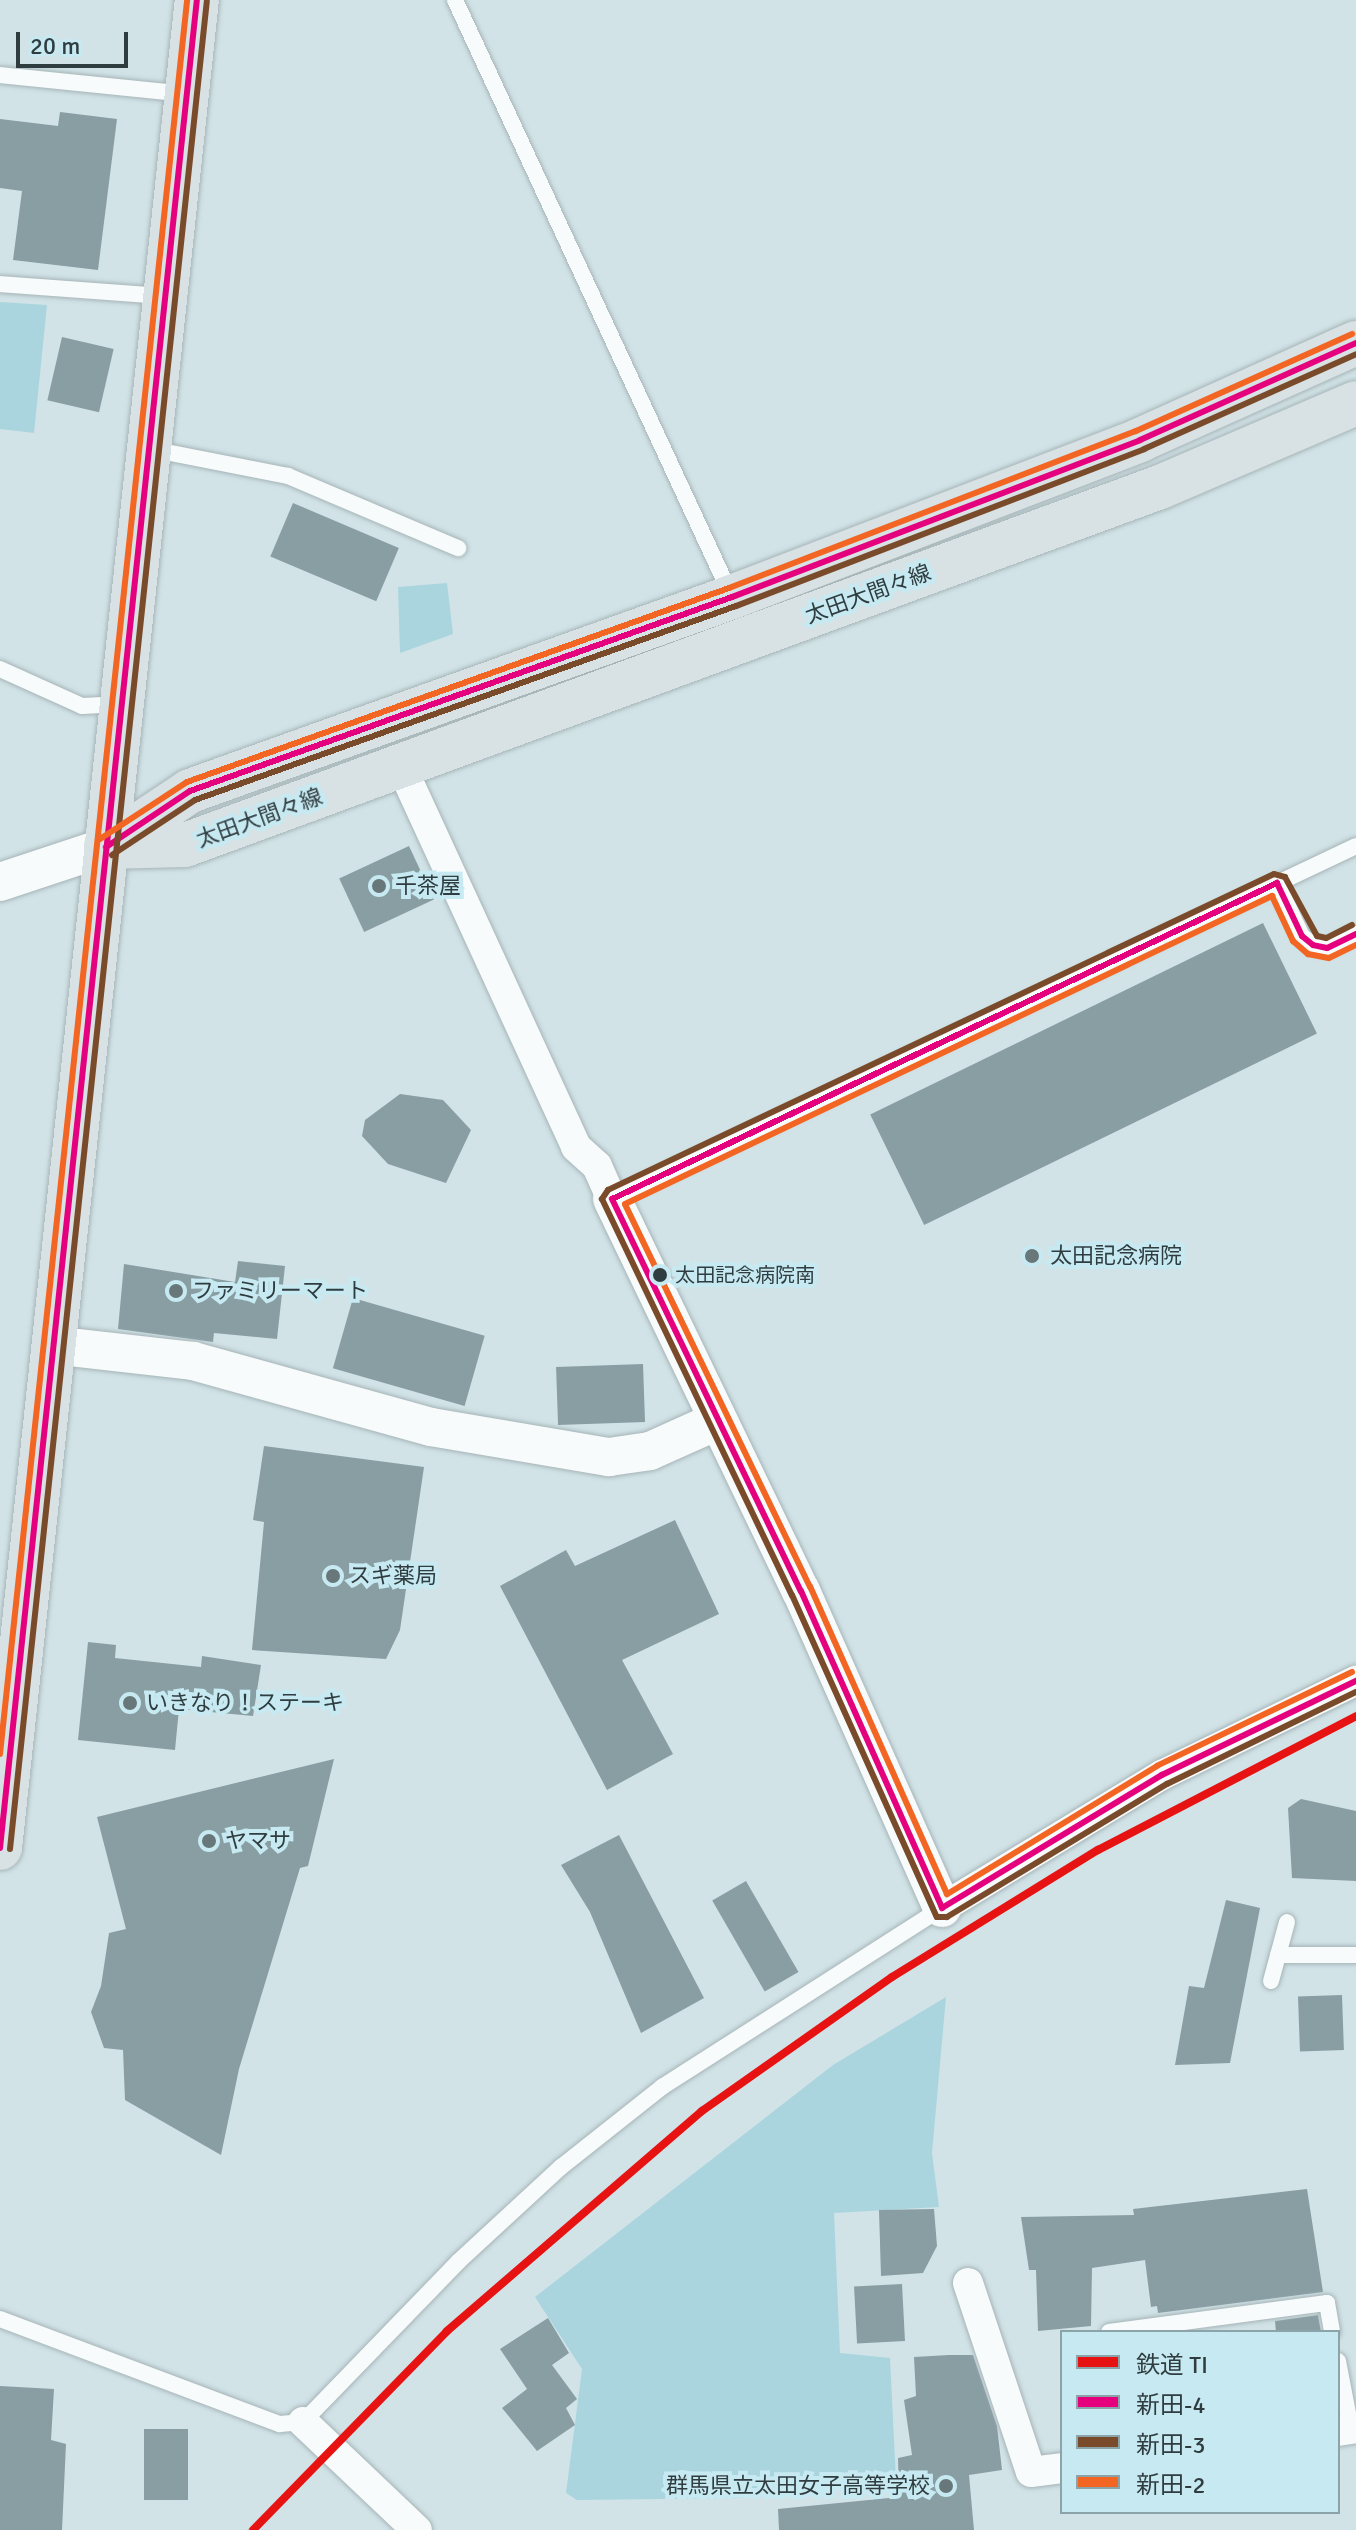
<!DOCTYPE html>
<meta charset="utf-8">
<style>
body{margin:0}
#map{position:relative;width:1356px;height:2530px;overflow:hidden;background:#d1e3e7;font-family:Signika,"Noto Sans JP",sans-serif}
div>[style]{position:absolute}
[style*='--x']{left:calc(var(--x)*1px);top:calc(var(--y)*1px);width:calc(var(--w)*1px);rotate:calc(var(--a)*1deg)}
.green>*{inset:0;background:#aad5df}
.building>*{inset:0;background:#889ea3;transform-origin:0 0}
.roads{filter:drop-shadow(0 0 2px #a6b4b7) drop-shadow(0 0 2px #a6b4b7)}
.service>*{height:16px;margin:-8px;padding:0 8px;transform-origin:8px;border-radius:8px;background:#f8fbfb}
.minor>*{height:30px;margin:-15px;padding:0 15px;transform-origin:15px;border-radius:15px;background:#f8fbfb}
.tertiary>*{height:38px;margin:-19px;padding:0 19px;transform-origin:19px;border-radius:19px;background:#f8fbfb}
.primary>*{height:44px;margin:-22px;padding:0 22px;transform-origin:22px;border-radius:22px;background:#d8e1e3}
.bus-1>*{height:6px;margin:-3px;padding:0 3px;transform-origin:3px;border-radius:3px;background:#e5007d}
.bus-2>*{height:6px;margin:-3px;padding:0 3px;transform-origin:3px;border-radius:3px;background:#7a4b2a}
.bus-3>*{height:6px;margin:-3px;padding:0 3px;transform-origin:3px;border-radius:3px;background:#f26522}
.rail-1>*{height:8px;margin:-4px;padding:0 4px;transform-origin:4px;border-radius:4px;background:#e71212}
.dots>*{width:22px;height:22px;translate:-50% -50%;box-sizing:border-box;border:4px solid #c7e9f1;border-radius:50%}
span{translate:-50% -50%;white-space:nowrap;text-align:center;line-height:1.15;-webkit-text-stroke:8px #c7e9f1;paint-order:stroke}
.bus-label{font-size:20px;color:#303d40}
.left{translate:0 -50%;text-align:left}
.street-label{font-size:22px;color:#303d40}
.poi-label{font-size:22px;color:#303d40}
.right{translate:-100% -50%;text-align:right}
.legend{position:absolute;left:1060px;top:2330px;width:280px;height:184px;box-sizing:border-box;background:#c7e9f1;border:2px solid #8ba4aa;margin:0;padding:10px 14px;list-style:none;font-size:24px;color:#303d40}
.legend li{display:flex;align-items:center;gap:16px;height:40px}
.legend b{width:40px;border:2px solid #8ba4aa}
.scale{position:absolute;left:16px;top:32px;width:112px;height:36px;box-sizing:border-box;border:4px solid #303d40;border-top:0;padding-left:10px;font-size:24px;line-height:28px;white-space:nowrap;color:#303d40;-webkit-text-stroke:6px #c7e9f1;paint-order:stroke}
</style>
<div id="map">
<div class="green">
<div style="clip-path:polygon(0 302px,47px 305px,34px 433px,0 429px)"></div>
<div style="clip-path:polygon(447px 583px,453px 634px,400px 653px,398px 587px)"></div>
<div style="clip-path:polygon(946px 1997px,932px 2153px,939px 2207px,834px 2213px,840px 2353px,890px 2358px,896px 2481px,742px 2498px,577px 2500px,566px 2493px,582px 2369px,535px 2297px,833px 2065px)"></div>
</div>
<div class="building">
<div style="clip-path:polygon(60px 112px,117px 119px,98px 270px,13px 260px,22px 191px,0 188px,0 119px,58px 126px)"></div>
<div style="left:62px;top:337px;width:53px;height:65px;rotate:13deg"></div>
<div style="left:293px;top:503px;width:115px;height:58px;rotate:23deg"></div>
<div style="left:409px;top:846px;width:59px;height:77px;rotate:65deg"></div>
<div style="left:1263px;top:923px;width:123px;height:437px;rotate:64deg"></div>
<div style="clip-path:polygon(400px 1094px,443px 1100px,471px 1130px,446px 1183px,388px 1164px,362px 1136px,365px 1120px)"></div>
<div style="clip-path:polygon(238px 1261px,285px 1266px,277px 1339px,214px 1333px,213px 1342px,118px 1329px,124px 1264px,235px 1282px)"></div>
<div style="left:353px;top:1298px;width:137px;height:73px;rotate:16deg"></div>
<div style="left:643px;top:1364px;width:58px;height:87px;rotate:88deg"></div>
<div style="clip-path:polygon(264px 1446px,424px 1467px,400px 1630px,386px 1659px,252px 1650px,264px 1522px,253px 1520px)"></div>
<div style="clip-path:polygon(675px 1520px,719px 1614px,622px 1660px,673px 1754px,607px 1790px,500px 1586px,566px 1550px,575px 1566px)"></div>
<div style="clip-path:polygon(88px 1642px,116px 1645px,115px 1658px,201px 1667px,202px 1656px,261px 1665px,253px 1716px,179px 1709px,175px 1750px,78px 1740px)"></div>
<div style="clip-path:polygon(334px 1759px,308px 1866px,300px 1868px,239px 2069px,221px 2155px,125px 2100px,123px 2050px,104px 2048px,91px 2012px,101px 1986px,109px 1933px,126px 1929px,97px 1817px)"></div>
<div style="clip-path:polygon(1301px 1799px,1356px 1811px,1356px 1881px,1292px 1878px,1288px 1808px)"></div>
<div style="clip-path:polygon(619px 1835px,704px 1998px,641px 2033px,590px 1912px,561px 1865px)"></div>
<div style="left:746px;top:1881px;width:105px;height:39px;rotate:60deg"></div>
<div style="clip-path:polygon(1226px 1900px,1260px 1908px,1230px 2063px,1175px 2065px,1189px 1986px,1204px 1988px)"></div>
<div style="left:1342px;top:1995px;width:55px;height:44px;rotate:88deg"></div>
<div style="clip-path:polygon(1307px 2189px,1323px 2292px,1158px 2313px,1157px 2306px,1151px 2307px,1145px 2260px,1092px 2268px,1091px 2326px,1038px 2331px,1036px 2270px,1029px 2270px,1021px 2217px,1134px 2215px,1133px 2209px)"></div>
<div style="clip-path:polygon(934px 2209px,937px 2246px,923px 2273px,881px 2276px,879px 2210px)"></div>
<div style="left:902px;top:2284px;width:57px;height:48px;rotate:87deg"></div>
<div style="clip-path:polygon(1318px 2315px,1321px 2332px,1276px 2332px,1275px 2321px)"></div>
<div style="clip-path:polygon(548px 2318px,569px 2353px,552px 2365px,577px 2399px,566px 2408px,575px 2425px,537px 2451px,502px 2408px,527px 2389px,500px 2349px)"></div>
<div style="clip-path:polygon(949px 2355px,973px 2355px,997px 2426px,1002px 2470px,969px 2475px,974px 2530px,779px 2530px,778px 2509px,899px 2497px,898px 2458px,912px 2455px,904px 2400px,916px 2396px,914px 2357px)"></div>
<div style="clip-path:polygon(0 2386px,54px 2389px,51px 2440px,66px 2444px,62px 2530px,0 2530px)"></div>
<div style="left:188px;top:2429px;width:71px;height:44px;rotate:90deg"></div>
</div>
<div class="roads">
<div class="service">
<div style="--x:455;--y:0;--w:658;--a:65.11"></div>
<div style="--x:0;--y:75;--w:187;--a:5.8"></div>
<div style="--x:0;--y:284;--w:165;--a:4.2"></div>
<div style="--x:150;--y:449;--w:141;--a:11.1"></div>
<div style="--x:288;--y:476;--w:185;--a:23"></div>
<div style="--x:0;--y:669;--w:90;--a:24.3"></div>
<div style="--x:82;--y:706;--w:40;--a:-2.9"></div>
<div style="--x:1277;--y:883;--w:59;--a:64.7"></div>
<div style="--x:1302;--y:936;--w:14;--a:39"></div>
<div style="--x:1313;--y:945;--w:14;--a:12"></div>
<div style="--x:1327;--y:948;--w:32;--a:-26"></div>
<div style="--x:612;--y:1199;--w:823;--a:-25.38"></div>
<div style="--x:1278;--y:1955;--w:78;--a:0"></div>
<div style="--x:1271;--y:1981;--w:61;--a:-74.8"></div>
<div style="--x:0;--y:2319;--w:299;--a:20.6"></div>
<div style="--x:280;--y:2424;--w:23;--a:-5"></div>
<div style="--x:303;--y:2422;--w:224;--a:-45.9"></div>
<div style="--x:459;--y:2261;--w:139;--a:-42.7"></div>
<div style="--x:561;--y:2167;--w:129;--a:-38.4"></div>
<div style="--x:662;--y:2087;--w:332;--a:-32.6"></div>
<div style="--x:1109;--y:2332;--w:220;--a:-7.6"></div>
<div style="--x:1327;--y:2303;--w:29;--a:80"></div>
<div style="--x:1338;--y:2361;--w:69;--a:79.2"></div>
</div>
<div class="minor">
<div style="--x:401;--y:766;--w:419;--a:65.3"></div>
<div style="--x:576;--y:1147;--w:28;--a:42"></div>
<div style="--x:597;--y:1166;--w:36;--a:66"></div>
<div style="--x:942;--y:1908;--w:257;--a:-31.2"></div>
<div style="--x:1162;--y:1775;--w:216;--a:-25.9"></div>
<div style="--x:968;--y:2283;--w:199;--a:71.6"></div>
<div style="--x:1031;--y:2472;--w:31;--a:-7"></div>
<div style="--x:303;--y:2422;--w:157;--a:43.5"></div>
<div style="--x:1338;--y:2431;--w:18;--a:-9"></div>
</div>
<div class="tertiary">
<div style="--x:0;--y:882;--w:112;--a:-18.3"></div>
<div style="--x:612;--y:1199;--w:435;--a:64.3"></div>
<div style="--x:801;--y:1591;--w:347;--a:66"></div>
<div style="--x:52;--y:1345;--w:142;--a:6.5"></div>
<div style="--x:193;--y:1361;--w:247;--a:15.5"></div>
<div style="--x:431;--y:1427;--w:181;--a:9.6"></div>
<div style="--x:609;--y:1457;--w:41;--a:-8.3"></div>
<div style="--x:650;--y:1451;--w:73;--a:-24.1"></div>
</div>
<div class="primary">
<div style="--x:106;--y:847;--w:101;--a:-33.7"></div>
<div style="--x:190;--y:791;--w:576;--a:-19.69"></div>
<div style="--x:732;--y:597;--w:437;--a:-21"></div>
<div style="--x:1140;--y:440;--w:237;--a:-24.2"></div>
<div style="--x:106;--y:847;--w:79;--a:-1.5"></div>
<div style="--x:185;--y:845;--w:1039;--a:-20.16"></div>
<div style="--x:1160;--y:487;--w:213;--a:-23.2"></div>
<div style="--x:0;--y:1848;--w:1858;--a:-83.92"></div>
</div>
</div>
<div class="bus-1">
<div style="--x:106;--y:847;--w:101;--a:-33.7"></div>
<div style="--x:190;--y:791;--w:576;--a:-19.69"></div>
<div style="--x:732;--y:597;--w:437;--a:-21"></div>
<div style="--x:1140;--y:440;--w:237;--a:-24.2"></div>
<div style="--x:1356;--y:934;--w:32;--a:154"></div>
<div style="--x:1327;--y:948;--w:14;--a:-168"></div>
<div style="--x:1313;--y:945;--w:14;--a:-141"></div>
<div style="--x:1302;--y:936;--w:59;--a:-115.3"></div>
<div style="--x:1277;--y:883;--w:736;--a:154.58"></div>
<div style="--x:612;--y:1199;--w:435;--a:64.3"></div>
<div style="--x:801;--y:1591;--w:347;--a:66"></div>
<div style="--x:942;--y:1908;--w:257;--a:-31.2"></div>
<div style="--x:1162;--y:1775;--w:216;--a:-25.9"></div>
<div style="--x:0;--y:1848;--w:1858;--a:-83.92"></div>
</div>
<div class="bus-2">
<div style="--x:112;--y:855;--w:100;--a:-33.5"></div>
<div style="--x:195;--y:800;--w:575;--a:-19.73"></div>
<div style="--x:736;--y:606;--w:437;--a:-21"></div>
<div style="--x:1144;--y:449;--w:232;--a:-24.1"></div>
<div style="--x:1352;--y:925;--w:29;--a:153"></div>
<div style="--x:1326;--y:938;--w:9;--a:-167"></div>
<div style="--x:1317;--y:936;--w:67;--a:-118.5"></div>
<div style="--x:1285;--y:877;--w:11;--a:-165"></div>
<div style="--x:1274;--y:874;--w:737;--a:154.62"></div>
<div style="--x:608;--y:1190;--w:11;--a:124"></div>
<div style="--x:602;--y:1199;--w:439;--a:64.4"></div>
<div style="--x:792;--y:1595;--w:353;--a:65.8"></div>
<div style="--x:937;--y:1917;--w:10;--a:0"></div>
<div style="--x:947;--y:1917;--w:257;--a:-31.2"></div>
<div style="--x:1167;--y:1784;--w:210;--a:-26"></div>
<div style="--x:10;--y:1849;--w:1858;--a:-83.92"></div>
</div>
<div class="bus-3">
<div style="--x:100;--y:839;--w:104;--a:-33.2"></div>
<div style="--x:187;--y:782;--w:576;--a:-19.69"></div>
<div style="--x:729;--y:588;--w:436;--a:-21.1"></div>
<div style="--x:1136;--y:431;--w:237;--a:-24.2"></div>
<div style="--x:1352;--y:1672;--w:216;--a:154.3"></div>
<div style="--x:1157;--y:1766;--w:246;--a:148.6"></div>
<div style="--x:947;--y:1894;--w:336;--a:-114"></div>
<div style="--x:810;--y:1587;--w:425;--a:-115.8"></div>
<div style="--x:625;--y:1204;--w:717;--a:-25.46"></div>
<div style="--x:1272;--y:896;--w:50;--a:65"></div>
<div style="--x:1293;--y:941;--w:20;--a:41"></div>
<div style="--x:1308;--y:954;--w:21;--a:11"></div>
<div style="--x:1329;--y:958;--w:30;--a:-26"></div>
<div style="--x:0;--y:1754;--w:1764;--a:-83.91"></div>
</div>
<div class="rail-1">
<div style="--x:253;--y:2530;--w:278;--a:-45.7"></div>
<div style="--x:447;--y:2331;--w:337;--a:-40.8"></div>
<div style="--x:702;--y:2111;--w:232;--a:-35.2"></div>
<div style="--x:892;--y:1977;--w:242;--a:-31.7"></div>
<div style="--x:1098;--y:1850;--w:291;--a:-27.4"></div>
</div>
<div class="dots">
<div style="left:379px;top:886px;background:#68777a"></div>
<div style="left:1032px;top:1256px;background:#68777a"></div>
<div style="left:660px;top:1275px;background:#303d40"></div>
<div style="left:176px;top:1291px;background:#68777a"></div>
<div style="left:333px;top:1576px;background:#68777a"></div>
<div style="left:130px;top:1703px;background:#68777a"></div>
<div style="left:209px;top:1841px;background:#68777a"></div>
<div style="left:946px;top:2486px;background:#68777a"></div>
</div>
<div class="bus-label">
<span class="left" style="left:675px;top:1275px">太田記念病院南</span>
</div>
<div class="street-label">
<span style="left:868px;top:594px;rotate:-20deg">太田大間々線</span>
<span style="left:259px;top:818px;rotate:-20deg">太田大間々線</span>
</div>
<div class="poi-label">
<span class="left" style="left:395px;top:886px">千茶屋</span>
<span class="left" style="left:1050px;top:1256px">太田記念病院</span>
<span class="left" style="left:192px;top:1291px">ファミリーマート</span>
<span class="left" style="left:349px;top:1576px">スギ薬局</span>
<span class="left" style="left:146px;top:1703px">いきなり！ステーキ</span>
<span class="left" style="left:225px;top:1841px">ヤマサ</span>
<span class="right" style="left:930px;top:2486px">群馬県立太田女子高等学校</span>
</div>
<ul class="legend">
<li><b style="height:10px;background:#e71212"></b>鉄道 TI</li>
<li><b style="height:10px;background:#e5007d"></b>新田-4</li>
<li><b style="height:10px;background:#7a4b2a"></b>新田-3</li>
<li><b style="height:10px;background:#f26522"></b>新田-2</li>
</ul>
<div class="scale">20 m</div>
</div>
